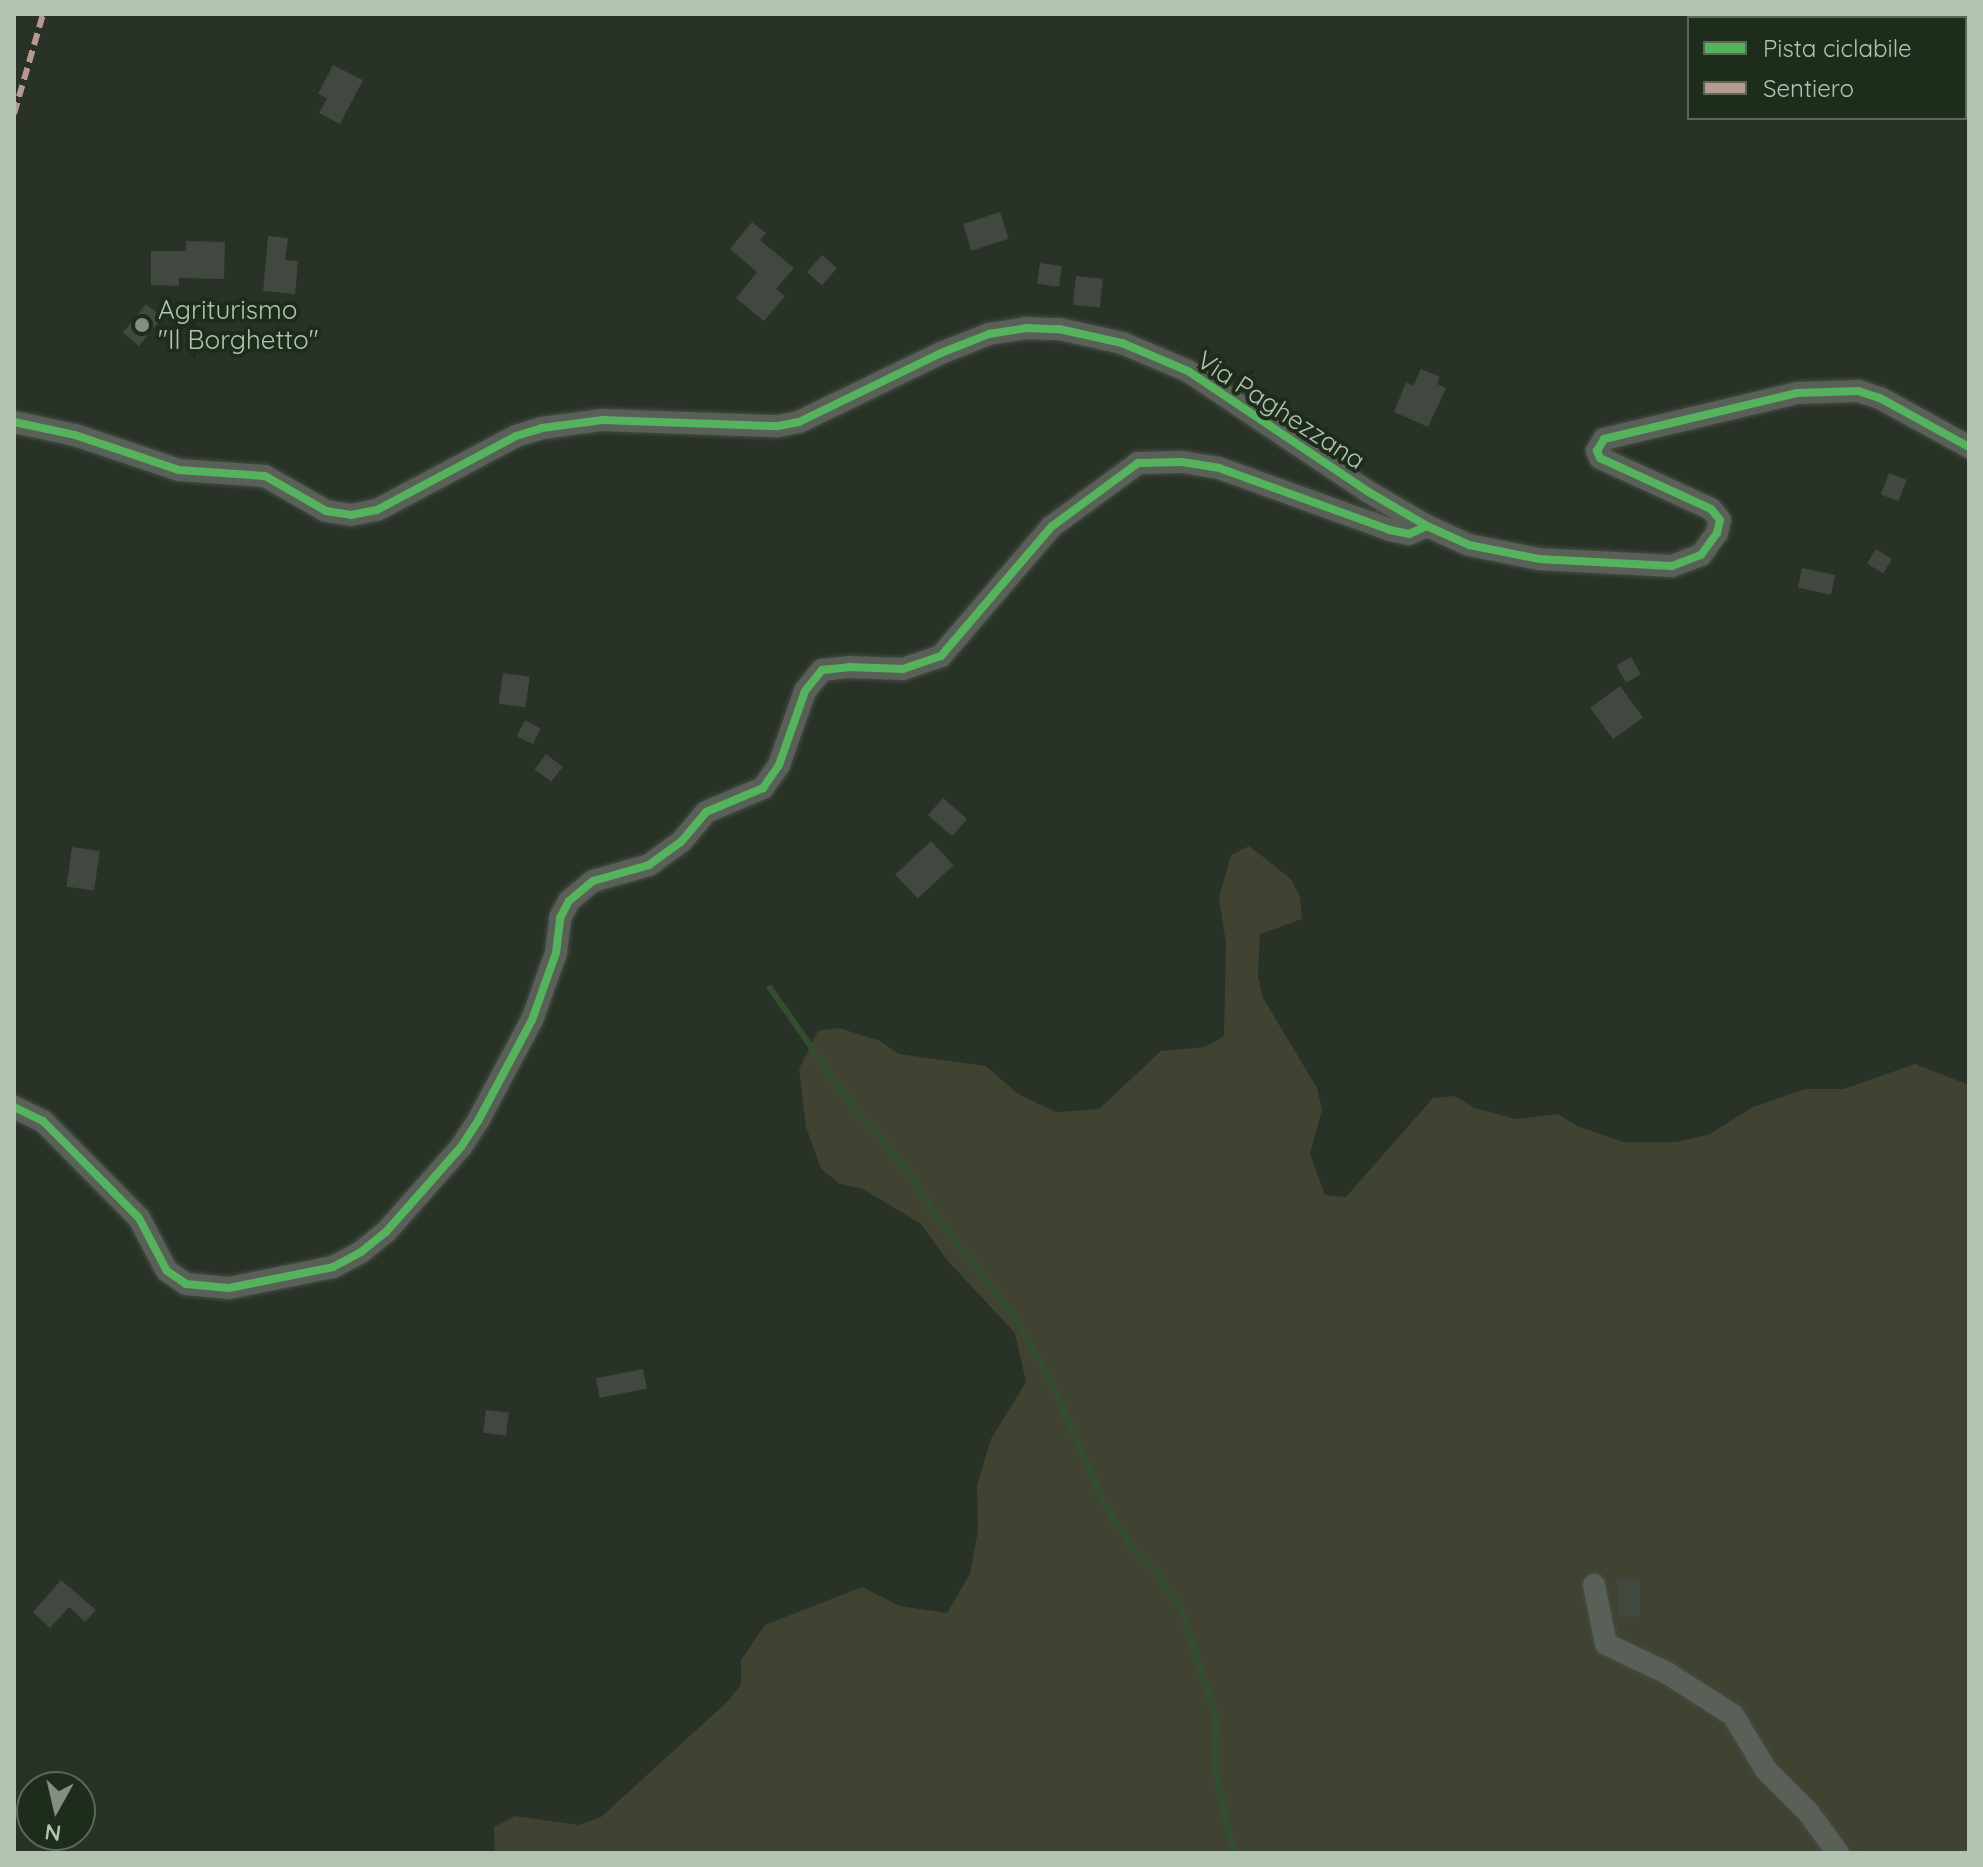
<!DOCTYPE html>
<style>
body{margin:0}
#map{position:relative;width:1983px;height:1867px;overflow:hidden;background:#293227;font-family:Quicksand,sans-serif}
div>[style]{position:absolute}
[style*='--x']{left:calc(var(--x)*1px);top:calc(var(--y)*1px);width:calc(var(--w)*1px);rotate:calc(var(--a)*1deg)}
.green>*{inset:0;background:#404331}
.stream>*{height:6px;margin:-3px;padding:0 3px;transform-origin:3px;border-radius:3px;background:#334e2f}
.building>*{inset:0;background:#40483f;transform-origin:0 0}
.roads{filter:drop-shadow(0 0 2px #464c45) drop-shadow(0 0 2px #464c45)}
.street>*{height:22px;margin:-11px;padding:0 11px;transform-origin:11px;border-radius:11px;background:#586057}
.quiet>*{height:6px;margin-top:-3px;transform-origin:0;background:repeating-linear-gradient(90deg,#b69a8f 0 12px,transparent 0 18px)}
.cycleway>*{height:8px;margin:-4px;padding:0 4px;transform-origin:4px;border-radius:4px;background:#56b35d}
.dots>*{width:22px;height:22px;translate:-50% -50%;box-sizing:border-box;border:4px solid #1e2c1c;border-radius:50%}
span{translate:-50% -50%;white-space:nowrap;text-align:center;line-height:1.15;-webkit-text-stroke:8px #1e2c1c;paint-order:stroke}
.poi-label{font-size:26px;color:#b3c3b1}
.left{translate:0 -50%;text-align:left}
.street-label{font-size:26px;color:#b3c3b1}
.frame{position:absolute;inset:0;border:16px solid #b3c3b1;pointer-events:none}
.legend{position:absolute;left:1687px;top:16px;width:280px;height:104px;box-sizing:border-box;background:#1e2c1c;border:2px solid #5a6858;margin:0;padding:10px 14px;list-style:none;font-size:24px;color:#b3c3b1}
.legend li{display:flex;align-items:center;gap:16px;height:40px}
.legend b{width:40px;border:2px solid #5a6858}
.north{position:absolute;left:16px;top:1771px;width:80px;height:80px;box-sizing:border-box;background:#1e2c1c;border:2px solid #5a6858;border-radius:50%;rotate:188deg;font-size:22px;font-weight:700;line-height:32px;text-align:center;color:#b3c3b1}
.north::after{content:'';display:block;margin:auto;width:28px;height:36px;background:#839081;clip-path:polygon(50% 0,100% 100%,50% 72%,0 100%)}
</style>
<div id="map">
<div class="green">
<div style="clip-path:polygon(1249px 846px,1291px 879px,1300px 897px,1302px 919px,1260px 934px,1258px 976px,1263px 998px,1317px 1088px,1322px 1110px,1310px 1154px,1325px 1195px,1346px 1197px,1433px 1098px,1455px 1096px,1474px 1108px,1516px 1119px,1558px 1114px,1577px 1126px,1623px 1142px,1675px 1142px,1708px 1135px,1753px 1107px,1805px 1089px,1844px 1089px,1915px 1064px,1969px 1085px,1969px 1853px,495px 1853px,494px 1827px,515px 1816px,579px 1825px,601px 1817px,727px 1702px,741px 1685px,741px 1660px,765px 1625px,862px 1587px,900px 1606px,947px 1613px,970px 1574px,978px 1531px,977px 1485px,991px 1439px,1026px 1382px,1015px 1333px,947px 1260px,921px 1224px,863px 1189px,840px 1184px,821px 1169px,806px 1127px,799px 1069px,818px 1031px,839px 1028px,880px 1041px,899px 1054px,986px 1066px,1018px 1094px,1056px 1112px,1099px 1109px,1161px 1051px,1205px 1047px,1224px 1036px,1226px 943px,1219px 898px,1231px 855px)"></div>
</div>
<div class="stream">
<div style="--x:770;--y:988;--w:141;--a:55.1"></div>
<div style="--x:851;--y:1104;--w:83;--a:49.4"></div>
<div style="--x:905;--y:1167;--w:58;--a:57.7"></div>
<div style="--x:936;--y:1216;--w:130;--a:52.2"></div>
<div style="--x:1016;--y:1319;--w:74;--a:61"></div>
<div style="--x:1052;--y:1384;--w:130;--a:66.4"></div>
<div style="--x:1104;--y:1503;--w:53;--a:58.1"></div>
<div style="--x:1132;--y:1548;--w:32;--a:44"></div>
<div style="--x:1155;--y:1570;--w:47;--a:56.3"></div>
<div style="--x:1181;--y:1609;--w:114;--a:72"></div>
<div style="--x:1216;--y:1717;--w:55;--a:91"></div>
<div style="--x:1215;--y:1772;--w:83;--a:76.8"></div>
</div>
<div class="building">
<div style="clip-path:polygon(333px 65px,363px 80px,340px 124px,319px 113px,327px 98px,318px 94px)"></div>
<div style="left:1000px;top:212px;width:28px;height:39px;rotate:72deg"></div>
<div style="clip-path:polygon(752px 222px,766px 233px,760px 240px,794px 268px,776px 289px,785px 296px,764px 321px,736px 298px,757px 272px,730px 249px)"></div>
<div style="clip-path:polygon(268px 236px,288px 238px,285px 260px,298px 261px,295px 294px,263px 291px)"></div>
<div style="clip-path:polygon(186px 241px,225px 242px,224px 279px,179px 278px,179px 286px,151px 285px,151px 251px,186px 251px)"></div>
<div style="left:822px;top:255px;width:20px;height:23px;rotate:41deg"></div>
<div style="left:1040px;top:263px;width:22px;height:21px;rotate:8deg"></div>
<div style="left:1076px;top:276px;width:27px;height:29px;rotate:6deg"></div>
<div style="left:146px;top:304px;width:21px;height:37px;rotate:39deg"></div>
<div style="clip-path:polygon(1421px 369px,1440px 377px,1437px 384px,1446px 388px,1428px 427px,1394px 412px,1406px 382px,1413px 386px)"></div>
<div style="left:1889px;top:473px;width:19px;height:23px;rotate:21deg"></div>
<div style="left:1876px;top:549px;width:19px;height:17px;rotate:32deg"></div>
<div style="left:1802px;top:568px;width:34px;height:20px;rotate:12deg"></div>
<div style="left:1631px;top:657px;width:20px;height:17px;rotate:60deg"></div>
<div style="left:503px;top:673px;width:27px;height:31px;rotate:8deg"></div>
<div style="left:1620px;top:686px;width:39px;height:37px;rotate:54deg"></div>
<div style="left:525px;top:720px;width:18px;height:18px;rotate:27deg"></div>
<div style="left:546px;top:754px;width:21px;height:19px;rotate:37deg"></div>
<div style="left:943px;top:798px;width:32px;height:23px;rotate:41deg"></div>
<div style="left:931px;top:841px;width:33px;height:49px;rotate:47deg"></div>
<div style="left:72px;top:847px;width:28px;height:40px;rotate:8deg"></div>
<div style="left:643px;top:1369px;width:20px;height:48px;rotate:79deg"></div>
<div style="left:486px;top:1410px;width:23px;height:23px;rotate:7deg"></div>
<div style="left:1617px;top:1579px;width:23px;height:38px"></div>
<div style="clip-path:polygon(61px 1580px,96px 1610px,85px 1622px,69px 1607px,50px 1628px,33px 1612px)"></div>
</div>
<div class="roads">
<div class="street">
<div style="--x:14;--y:422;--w:62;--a:12"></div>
<div style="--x:75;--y:435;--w:110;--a:18.6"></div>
<div style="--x:179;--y:470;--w:86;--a:4"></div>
<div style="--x:265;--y:476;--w:70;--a:29.8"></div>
<div style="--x:326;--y:511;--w:25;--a:9"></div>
<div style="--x:351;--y:515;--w:26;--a:-11"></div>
<div style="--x:377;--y:510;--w:157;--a:-28"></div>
<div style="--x:516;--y:436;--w:27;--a:-17"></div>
<div style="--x:542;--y:428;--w:61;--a:-7.6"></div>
<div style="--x:602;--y:420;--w:176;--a:2"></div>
<div style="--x:778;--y:426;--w:21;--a:-11"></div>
<div style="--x:799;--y:422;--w:158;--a:-25.9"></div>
<div style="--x:941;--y:353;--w:52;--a:-21.6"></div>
<div style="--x:989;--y:334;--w:36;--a:-9"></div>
<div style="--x:1025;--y:328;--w:34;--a:2"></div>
<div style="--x:1059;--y:329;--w:65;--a:12.5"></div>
<div style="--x:1122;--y:343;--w:72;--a:23"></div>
<div style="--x:1188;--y:371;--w:216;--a:33.8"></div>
<div style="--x:1367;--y:491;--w:69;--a:30.3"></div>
<div style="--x:1427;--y:526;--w:46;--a:24.3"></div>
<div style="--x:1469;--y:545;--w:71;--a:11.3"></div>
<div style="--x:1539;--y:559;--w:133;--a:3"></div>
<div style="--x:1672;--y:566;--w:31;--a:-21"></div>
<div style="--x:1701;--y:555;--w:27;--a:-54"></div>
<div style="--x:1717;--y:533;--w:13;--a:-77"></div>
<div style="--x:1720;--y:520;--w:14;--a:-129"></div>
<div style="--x:1711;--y:509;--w:122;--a:-155.3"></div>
<div style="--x:1600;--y:458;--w:8;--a:-113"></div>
<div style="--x:1597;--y:451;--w:14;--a:-60"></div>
<div style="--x:1604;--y:439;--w:198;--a:-13.4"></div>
<div style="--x:1797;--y:393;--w:61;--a:-1.9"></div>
<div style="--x:1858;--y:391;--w:23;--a:18"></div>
<div style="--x:1880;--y:398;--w:102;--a:28.8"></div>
<div style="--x:14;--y:1107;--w:32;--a:26"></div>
<div style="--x:43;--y:1121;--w:136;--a:45.3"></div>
<div style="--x:139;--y:1218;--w:60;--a:62.2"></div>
<div style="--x:167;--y:1271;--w:23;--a:34"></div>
<div style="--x:186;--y:1284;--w:43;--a:5.3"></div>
<div style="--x:229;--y:1288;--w:106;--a:-11.4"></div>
<div style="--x:333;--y:1267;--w:32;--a:-28"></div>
<div style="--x:361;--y:1252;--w:32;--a:-39"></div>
<div style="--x:386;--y:1232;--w:113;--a:-48.6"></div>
<div style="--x:461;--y:1147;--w:31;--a:-57"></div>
<div style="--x:478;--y:1121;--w:115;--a:-61.9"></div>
<div style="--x:532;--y:1020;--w:71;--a:-70.3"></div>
<div style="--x:556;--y:953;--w:35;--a:-83"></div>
<div style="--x:560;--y:918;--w:19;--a:-62"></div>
<div style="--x:569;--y:901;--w:31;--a:-40"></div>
<div style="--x:593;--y:881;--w:58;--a:-15.9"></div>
<div style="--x:649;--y:865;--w:39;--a:-36"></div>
<div style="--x:681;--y:842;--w:39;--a:-50"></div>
<div style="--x:706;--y:812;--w:62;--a:-22.8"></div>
<div style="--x:763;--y:788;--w:28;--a:-55"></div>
<div style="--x:779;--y:765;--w:78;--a:-70.6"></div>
<div style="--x:805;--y:691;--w:27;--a:-51"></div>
<div style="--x:822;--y:670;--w:27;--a:-6"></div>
<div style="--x:849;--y:667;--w:54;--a:2.1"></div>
<div style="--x:903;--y:669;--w:40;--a:-18.9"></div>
<div style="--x:941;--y:656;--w:170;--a:-49.5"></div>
<div style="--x:1051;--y:527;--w:108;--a:-36.3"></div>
<div style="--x:1138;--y:463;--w:44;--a:-1.3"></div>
<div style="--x:1182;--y:462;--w:37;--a:9"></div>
<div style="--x:1219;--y:468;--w:182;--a:19.9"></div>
<div style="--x:1390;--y:530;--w:19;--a:12"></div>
<div style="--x:1409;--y:534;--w:20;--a:-24"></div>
<div style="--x:1594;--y:1585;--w:60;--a:78.5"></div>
<div style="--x:1606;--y:1644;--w:68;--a:25.4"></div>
<div style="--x:1667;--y:1673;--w:78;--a:32.5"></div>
<div style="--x:1733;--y:1715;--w:64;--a:59"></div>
<div style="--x:1766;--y:1770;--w:59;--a:45"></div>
<div style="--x:1808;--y:1812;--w:51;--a:53.8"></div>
</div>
</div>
<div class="quiet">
<div style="--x:14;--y:114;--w:104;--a:-73.8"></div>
</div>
<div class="cycleway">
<div style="--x:14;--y:422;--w:62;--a:12"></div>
<div style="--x:75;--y:435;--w:110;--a:18.6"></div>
<div style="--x:179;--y:470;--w:86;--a:4"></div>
<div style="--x:265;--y:476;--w:70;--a:29.8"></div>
<div style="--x:326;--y:511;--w:25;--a:9"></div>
<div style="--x:351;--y:515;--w:26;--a:-11"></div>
<div style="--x:377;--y:510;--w:157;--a:-28"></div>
<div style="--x:516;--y:436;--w:27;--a:-17"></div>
<div style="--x:542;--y:428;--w:61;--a:-7.6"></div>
<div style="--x:602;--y:420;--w:176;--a:2"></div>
<div style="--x:778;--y:426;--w:21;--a:-11"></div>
<div style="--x:799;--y:422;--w:158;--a:-25.9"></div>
<div style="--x:941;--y:353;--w:52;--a:-21.6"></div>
<div style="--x:989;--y:334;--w:36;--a:-9"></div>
<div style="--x:1025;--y:328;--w:34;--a:2"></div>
<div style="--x:1059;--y:329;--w:65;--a:12.5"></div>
<div style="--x:1122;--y:343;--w:72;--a:23"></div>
<div style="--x:1188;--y:371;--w:216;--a:33.8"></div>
<div style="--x:1367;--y:491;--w:69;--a:30.3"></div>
<div style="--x:1427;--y:526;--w:46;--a:24.3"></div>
<div style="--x:1469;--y:545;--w:71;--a:11.3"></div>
<div style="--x:1539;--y:559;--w:133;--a:3"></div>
<div style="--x:1672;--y:566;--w:31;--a:-21"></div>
<div style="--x:1701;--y:555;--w:27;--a:-54"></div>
<div style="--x:1717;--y:533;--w:13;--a:-77"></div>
<div style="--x:1720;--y:520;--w:14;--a:-129"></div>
<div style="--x:1711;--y:509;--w:122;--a:-155.3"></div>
<div style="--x:1600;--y:458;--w:8;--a:-113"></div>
<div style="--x:1597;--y:451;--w:14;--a:-60"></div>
<div style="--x:1604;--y:439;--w:198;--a:-13.4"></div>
<div style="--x:1797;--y:393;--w:61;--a:-1.9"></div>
<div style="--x:1858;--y:391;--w:23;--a:18"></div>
<div style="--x:1880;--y:398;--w:102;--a:28.8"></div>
<div style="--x:14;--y:1107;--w:32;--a:26"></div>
<div style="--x:43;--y:1121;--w:136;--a:45.3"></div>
<div style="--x:139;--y:1218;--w:60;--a:62.2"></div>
<div style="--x:167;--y:1271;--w:23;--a:34"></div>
<div style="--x:186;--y:1284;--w:43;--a:5.3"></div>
<div style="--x:229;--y:1288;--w:106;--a:-11.4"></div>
<div style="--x:333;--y:1267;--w:32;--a:-28"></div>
<div style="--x:361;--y:1252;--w:32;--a:-39"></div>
<div style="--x:386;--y:1232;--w:113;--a:-48.6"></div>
<div style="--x:461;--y:1147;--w:31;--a:-57"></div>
<div style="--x:478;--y:1121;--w:115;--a:-61.9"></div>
<div style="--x:532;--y:1020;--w:71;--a:-70.3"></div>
<div style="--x:556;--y:953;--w:35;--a:-83"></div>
<div style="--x:560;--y:918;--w:19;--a:-62"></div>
<div style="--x:569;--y:901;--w:31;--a:-40"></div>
<div style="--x:593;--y:881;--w:58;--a:-15.9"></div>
<div style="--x:649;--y:865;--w:39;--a:-36"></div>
<div style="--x:681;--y:842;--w:39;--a:-50"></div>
<div style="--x:706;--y:812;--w:62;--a:-22.8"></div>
<div style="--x:763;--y:788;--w:28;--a:-55"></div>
<div style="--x:779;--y:765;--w:78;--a:-70.6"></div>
<div style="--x:805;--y:691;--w:27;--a:-51"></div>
<div style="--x:822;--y:670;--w:27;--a:-6"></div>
<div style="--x:849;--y:667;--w:54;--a:2.1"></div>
<div style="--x:903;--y:669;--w:40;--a:-18.9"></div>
<div style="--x:941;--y:656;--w:170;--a:-49.5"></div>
<div style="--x:1051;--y:527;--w:108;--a:-36.3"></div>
<div style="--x:1138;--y:463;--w:44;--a:-1.3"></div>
<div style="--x:1182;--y:462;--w:37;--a:9"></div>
<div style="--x:1219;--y:468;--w:182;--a:19.9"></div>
<div style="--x:1390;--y:530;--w:19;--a:12"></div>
<div style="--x:1409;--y:534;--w:20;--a:-24"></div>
</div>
<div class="dots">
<div style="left:142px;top:325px;background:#839081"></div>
</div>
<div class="poi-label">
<span class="left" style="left:158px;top:325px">Agriturismo<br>"Il Borghetto"</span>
</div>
<div class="street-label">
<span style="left:1281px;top:410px;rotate:33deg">Via Paghezzana</span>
</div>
<div class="frame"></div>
<ul class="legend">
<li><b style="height:10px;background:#56b35d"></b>Pista ciclabile</li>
<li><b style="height:10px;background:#b69a8f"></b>Sentiero</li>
</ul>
<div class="north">N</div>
</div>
